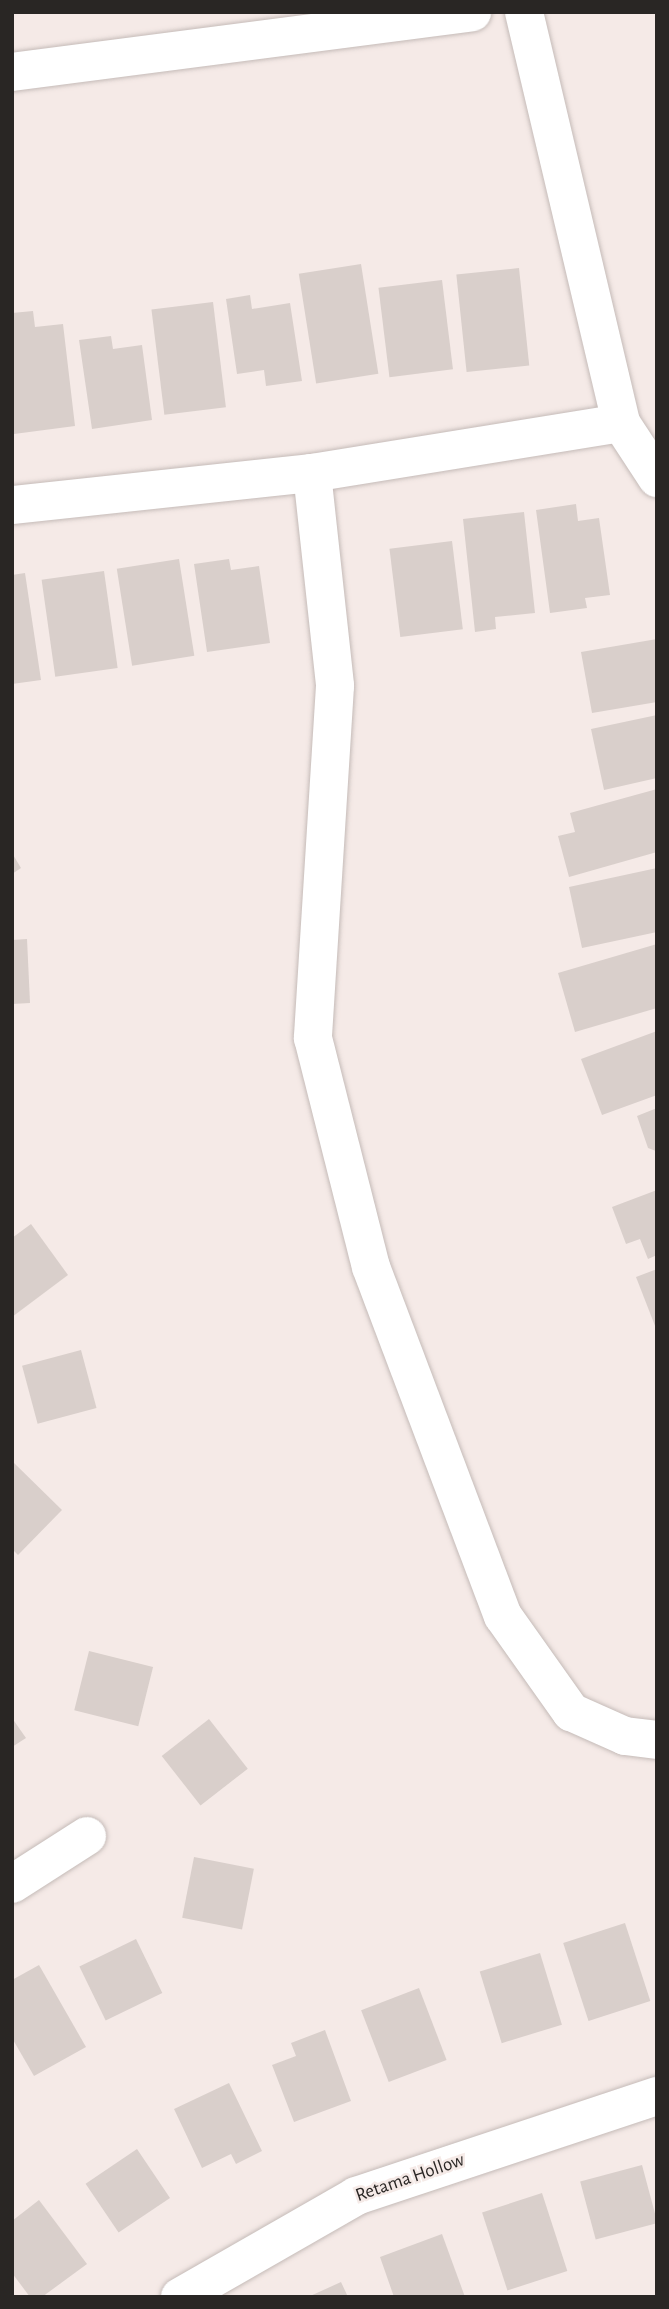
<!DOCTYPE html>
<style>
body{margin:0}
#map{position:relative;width:669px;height:2309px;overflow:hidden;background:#f5eae7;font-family:"Alegreya Sans",sans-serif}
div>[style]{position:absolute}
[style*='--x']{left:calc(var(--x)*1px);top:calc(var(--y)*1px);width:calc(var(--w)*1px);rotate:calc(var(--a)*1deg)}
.building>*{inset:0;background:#d9cfcb;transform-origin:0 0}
.roads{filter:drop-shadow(0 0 2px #c5bbb8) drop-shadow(0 0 2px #c5bbb8)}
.street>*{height:38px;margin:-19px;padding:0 19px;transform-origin:19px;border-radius:19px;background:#fff}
span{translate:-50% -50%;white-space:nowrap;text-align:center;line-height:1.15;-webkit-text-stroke:5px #f5eae7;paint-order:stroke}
.street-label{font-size:19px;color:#292624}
.frame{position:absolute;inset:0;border:14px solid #292624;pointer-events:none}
</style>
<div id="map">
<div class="building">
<div style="left:361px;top:264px;width:111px;height:63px;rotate:81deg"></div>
<div style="left:519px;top:268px;width:98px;height:63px;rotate:84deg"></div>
<div style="left:442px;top:280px;width:90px;height:64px;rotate:83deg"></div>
<div style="clip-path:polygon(250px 295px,252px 309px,290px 303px,302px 381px,266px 386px,264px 370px,237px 374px,226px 299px)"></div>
<div style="left:213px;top:302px;width:106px;height:62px;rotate:83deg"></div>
<div style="clip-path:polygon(33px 311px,35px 327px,63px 324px,75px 426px,14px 434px,12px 313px)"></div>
<div style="clip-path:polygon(111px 336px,113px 349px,142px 345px,152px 420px,92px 429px,79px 340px)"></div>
<div style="clip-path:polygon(576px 504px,578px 521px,599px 518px,610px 595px,585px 598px,587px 608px,550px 613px,536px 510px)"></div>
<div style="clip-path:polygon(524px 512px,535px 613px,495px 617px,496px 629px,475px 632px,463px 519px)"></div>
<div style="left:452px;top:541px;width:89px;height:63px;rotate:83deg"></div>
<div style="left:179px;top:559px;width:98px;height:63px;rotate:81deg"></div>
<div style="clip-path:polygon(229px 559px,231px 570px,259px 566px,270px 643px,207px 652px,194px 564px)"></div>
<div style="left:104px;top:571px;width:98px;height:63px;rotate:82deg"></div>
<div style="clip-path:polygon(25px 573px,41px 680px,12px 684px,12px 575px)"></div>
<div style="clip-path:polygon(657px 639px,657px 702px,592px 713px,581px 652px)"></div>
<div style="clip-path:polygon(657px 715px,657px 778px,604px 790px,591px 729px)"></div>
<div style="clip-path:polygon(657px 789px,657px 852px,569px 877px,558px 836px,575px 832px,570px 813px)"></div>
<div style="clip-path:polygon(12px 853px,21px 868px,12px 874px)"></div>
<div style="clip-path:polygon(657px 868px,657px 932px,582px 948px,569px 887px)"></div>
<div style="clip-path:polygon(27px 939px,30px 1003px,12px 1004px,12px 940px)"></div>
<div style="clip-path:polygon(657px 944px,657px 1008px,575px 1032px,558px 973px)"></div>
<div style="clip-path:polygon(657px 1031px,657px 1095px,602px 1115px,581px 1059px)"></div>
<div style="clip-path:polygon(657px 1108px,657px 1151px,656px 1151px,648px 1148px,637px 1116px)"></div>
<div style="clip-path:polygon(657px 1190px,657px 1255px,648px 1259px,640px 1239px,626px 1244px,612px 1207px)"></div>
<div style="clip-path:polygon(31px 1224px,68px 1275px,12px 1317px,12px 1238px)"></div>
<div style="clip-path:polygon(657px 1269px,657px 1331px,636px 1277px)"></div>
<div style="left:81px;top:1350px;width:60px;height:61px;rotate:75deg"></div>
<div style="clip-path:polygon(12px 1461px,62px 1510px,18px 1555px,12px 1549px)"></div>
<div style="left:89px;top:1651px;width:66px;height:61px;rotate:14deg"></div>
<div style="clip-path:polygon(12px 1718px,26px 1738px,12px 1747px)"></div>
<div style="left:209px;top:1719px;width:63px;height:60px;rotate:52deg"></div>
<div style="left:194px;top:1857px;width:61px;height:62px;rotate:11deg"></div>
<div style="left:625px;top:1923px;width:82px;height:65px;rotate:72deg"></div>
<div style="left:136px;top:1939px;width:60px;height:63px;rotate:64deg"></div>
<div style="left:540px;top:1953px;width:75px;height:63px;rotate:73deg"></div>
<div style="clip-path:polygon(39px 1965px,86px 2047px,34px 2076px,12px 2038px,12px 1980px)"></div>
<div style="left:419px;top:1988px;width:77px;height:62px;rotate:69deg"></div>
<div style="clip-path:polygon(325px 2030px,351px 2101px,294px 2122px,272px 2065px,296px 2056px,291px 2043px)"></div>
<div style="clip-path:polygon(229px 2083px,262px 2151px,236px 2164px,231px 2154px,202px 2168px,174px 2109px)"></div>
<div style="left:137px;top:2149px;width:59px;height:62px;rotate:56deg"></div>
<div style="left:642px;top:2165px;width:60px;height:64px;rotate:75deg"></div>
<div style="left:542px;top:2193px;width:82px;height:63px;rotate:72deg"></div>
<div style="clip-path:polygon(39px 2200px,87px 2264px,42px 2297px,30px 2297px,12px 2273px,12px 2221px)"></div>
<div style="clip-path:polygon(442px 2234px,465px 2297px,394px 2297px,380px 2257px)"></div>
<div style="clip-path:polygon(341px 2282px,348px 2297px,308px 2297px)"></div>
</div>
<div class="roads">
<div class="street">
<div style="--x:524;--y:12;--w:422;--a:76.7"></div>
<div style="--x:621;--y:423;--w:66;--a:56.8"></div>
<div style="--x:12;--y:72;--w:464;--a:-7.4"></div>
<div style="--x:312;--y:473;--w:214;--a:83.8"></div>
<div style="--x:335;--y:686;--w:353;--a:93.6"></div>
<div style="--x:313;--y:1038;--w:236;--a:75.8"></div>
<div style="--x:371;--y:1267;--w:373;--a:69.3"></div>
<div style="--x:503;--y:1616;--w:118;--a:54.7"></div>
<div style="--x:571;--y:1712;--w:59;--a:24"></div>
<div style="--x:625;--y:1736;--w:32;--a:7"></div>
<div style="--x:12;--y:505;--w:302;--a:-6.1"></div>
<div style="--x:312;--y:473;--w:313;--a:-9.2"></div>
<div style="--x:12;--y:1884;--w:89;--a:-32.6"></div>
<div style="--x:180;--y:2297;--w:203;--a:-29.8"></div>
<div style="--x:356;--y:2196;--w:317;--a:-18.4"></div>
</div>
</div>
<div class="street-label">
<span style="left:410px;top:2178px;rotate:-19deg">Retama Hollow</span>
</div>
<div class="frame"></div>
</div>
